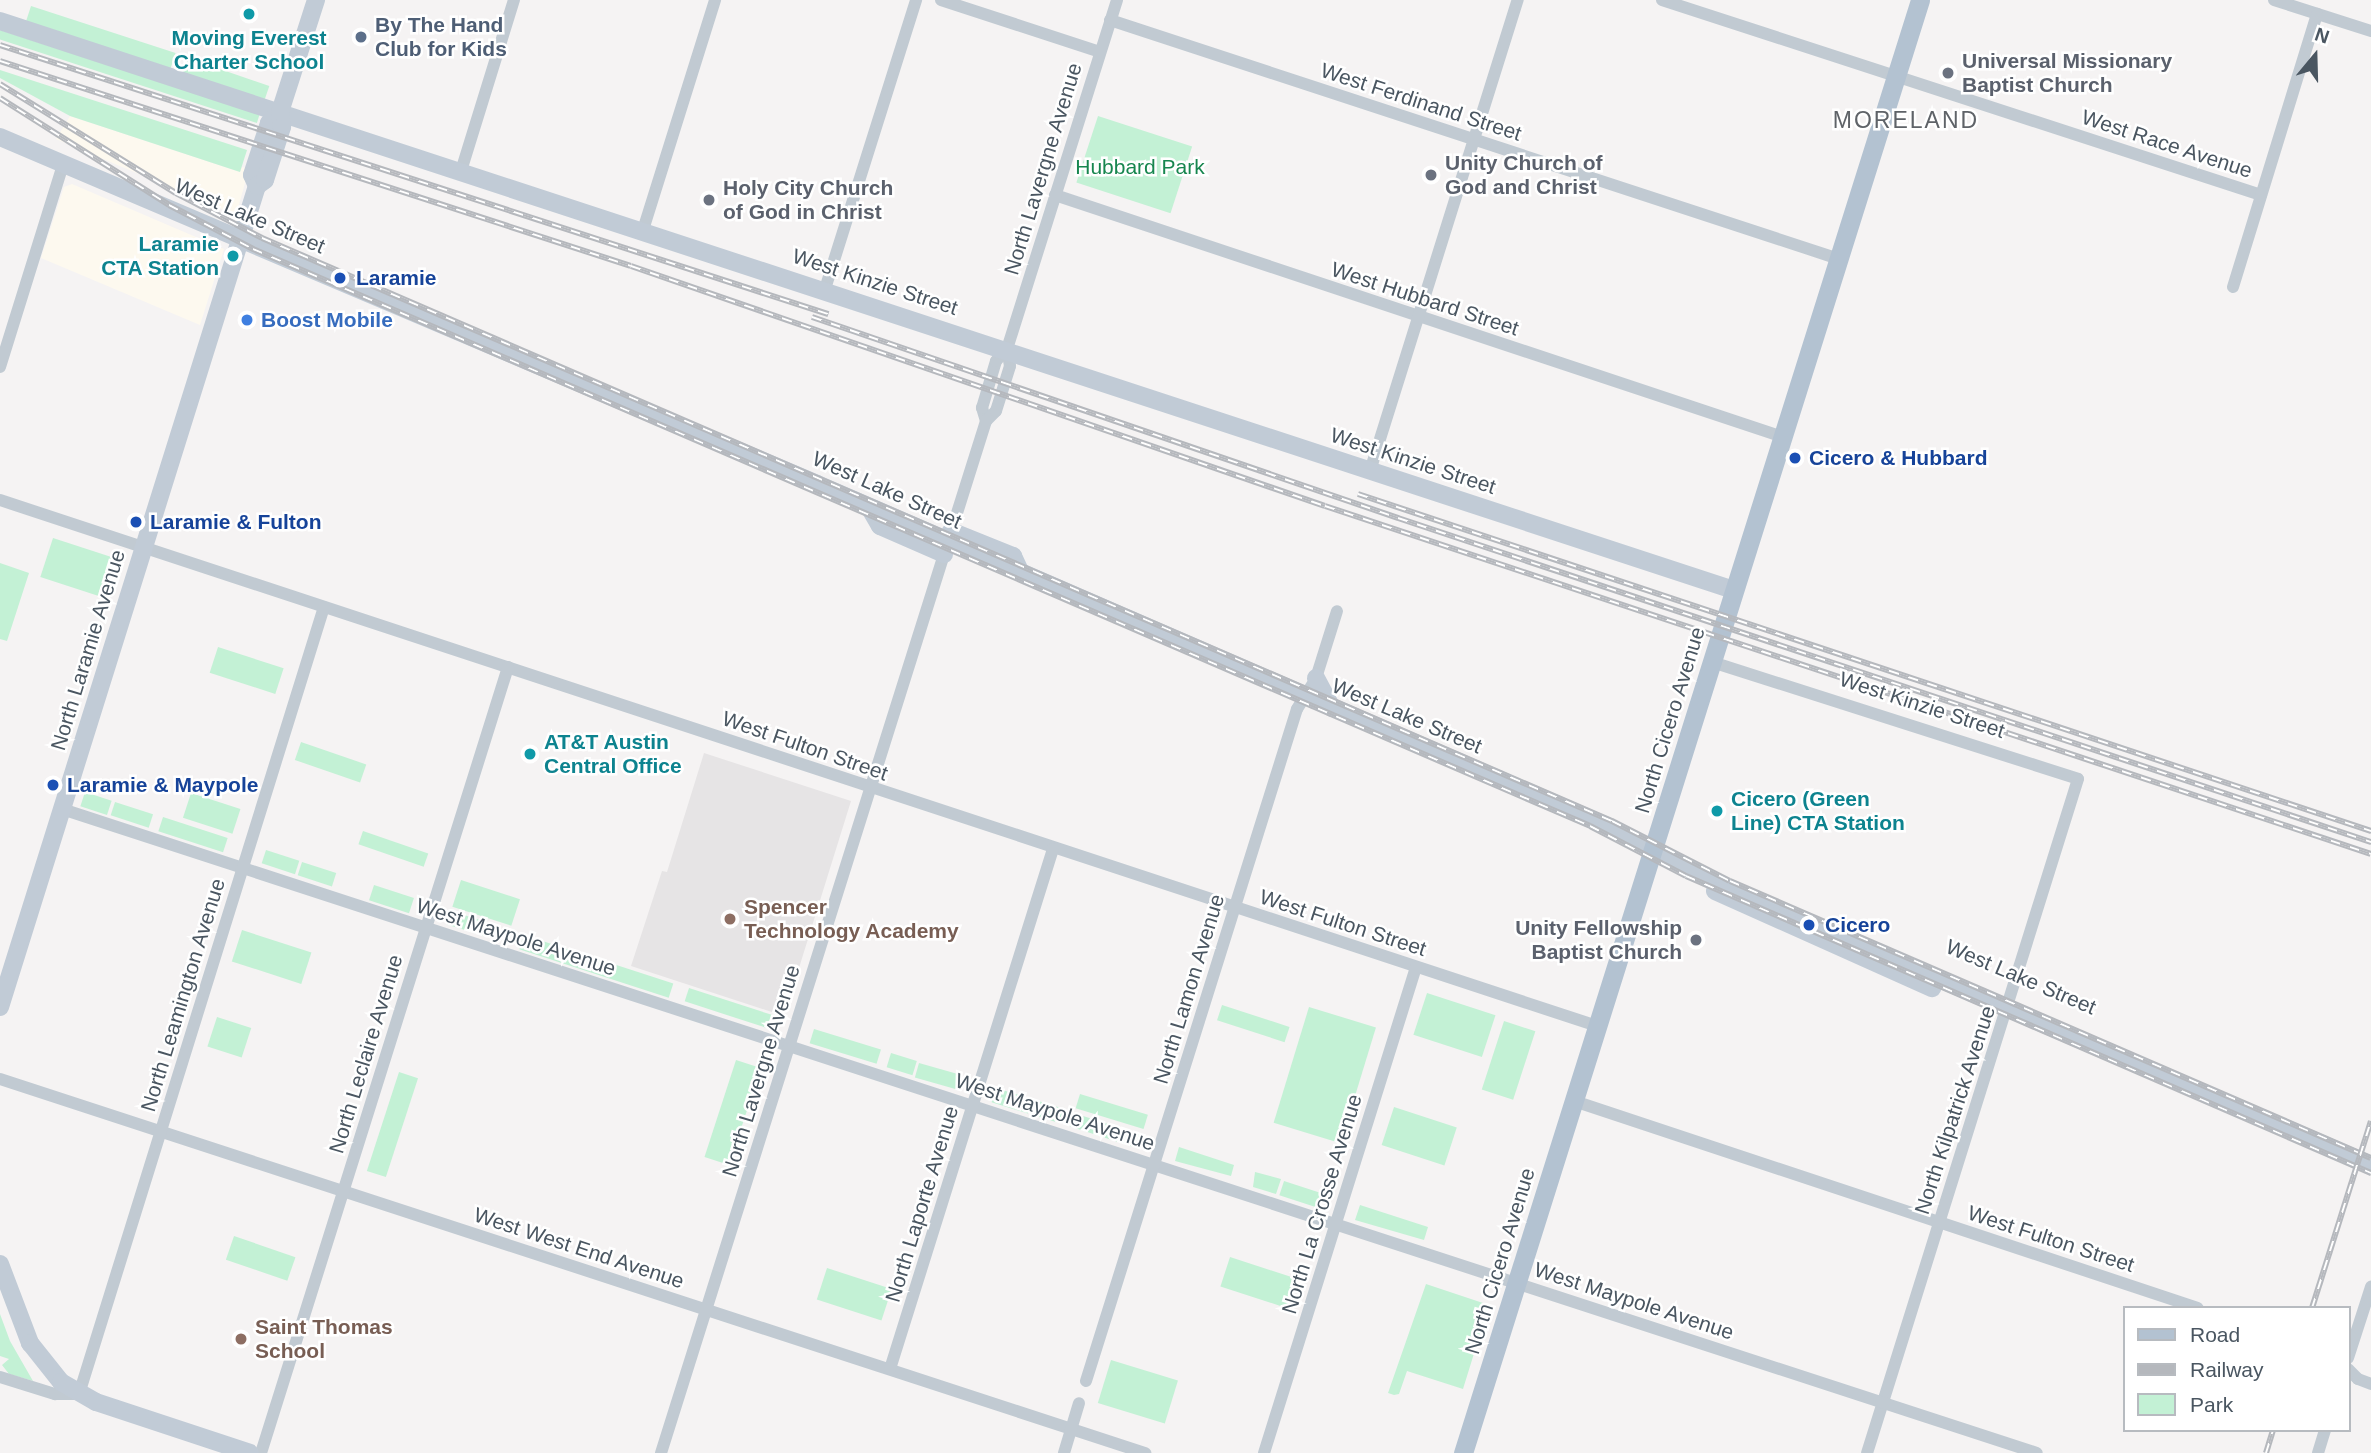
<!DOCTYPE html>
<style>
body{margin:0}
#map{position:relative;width:2371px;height:1453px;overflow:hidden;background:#f5f3f3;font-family:Helvetica,sans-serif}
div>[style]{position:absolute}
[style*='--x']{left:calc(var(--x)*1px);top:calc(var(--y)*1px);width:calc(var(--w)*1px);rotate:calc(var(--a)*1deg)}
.commercial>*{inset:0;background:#fdf9ef}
.education>*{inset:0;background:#e6e4e5}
.green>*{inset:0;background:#c3f1d5;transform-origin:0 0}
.street>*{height:12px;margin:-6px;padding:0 6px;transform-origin:6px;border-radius:6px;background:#c1cad2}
.secondary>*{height:18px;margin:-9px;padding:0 9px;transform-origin:9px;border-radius:9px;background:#c1cbd6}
.primary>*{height:19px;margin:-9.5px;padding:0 9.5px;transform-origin:9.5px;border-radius:9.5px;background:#b3c2d1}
.rail>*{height:6px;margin-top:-3px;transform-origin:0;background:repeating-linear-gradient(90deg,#fff 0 10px,#b5b8bd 0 20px);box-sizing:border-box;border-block:2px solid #b5b8bd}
.dots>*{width:19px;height:19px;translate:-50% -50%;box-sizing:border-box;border:4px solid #fff;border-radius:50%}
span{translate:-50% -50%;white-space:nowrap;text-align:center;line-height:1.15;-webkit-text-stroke:5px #fff;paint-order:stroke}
.service-label{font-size:21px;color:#4e5e75;font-weight:700}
.left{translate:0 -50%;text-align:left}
.culture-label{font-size:21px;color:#0d838f;font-weight:700}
.right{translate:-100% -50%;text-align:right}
.worship-label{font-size:21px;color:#5b616d;font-weight:700}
.street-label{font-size:21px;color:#4a5661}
.park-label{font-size:21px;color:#17864f}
.transit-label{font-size:21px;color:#164399;font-weight:700}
.shop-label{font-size:21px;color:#366cbe;font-weight:700}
.education-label{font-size:21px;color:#785e54;font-weight:700}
.neighbourhood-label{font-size:23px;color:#5f6368;letter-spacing:2px}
.legend{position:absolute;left:2123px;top:1306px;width:228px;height:126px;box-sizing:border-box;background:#fff;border:2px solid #b7bbc0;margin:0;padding:9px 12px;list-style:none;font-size:21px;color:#4a5661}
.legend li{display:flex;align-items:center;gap:14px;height:35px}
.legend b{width:35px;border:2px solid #b7bbc0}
.north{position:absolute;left:2280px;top:21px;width:70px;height:70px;-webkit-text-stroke:5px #fff;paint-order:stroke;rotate:19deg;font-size:19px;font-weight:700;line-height:28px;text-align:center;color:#4a5661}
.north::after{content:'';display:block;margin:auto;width:24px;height:32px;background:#4a5661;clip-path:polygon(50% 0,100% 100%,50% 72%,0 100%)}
</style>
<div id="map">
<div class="commercial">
<div style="clip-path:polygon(70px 116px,240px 172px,242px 167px,249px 169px,236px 215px,56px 139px)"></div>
<div style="clip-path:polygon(72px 184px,224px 249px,200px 325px,41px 258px,64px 187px)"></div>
</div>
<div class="education">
<div style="clip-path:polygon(704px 753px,851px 801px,784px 1016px,631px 966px,662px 871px,667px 872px)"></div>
</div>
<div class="green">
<div style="left:31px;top:6px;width:152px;height:16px;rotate:18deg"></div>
<div style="left:0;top:30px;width:273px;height:9px;rotate:18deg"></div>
<div style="left:188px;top:58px;width:86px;height:16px;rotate:19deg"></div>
<div style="clip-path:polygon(0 70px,247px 150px,240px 172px,70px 116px,0 78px)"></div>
<div style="left:1098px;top:116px;width:99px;height:70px;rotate:18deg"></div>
<div style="left:53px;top:538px;width:67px;height:41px;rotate:18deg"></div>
<div style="clip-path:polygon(0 563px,29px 573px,7px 641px,0 639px)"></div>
<div style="left:218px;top:647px;width:69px;height:27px;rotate:18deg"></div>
<div style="left:301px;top:742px;width:69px;height:19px;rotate:19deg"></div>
<div style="left:85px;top:792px;width:28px;height:15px;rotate:18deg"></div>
<div style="left:191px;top:793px;width:52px;height:26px;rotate:18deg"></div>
<div style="left:115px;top:802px;width:40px;height:14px;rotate:18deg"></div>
<div style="left:163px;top:817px;width:68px;height:15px;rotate:18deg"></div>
<div style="left:363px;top:831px;width:69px;height:14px;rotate:19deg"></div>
<div style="left:266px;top:850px;width:35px;height:14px;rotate:18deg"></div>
<div style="left:302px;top:862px;width:36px;height:14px;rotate:18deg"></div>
<div style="left:461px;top:880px;width:62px;height:28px;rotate:18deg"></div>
<div style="left:374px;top:885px;width:42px;height:16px;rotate:18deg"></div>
<div style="left:451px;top:911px;width:41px;height:14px;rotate:17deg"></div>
<div style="left:242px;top:930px;width:73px;height:33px;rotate:18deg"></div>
<div style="left:524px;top:935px;width:157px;height:15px;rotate:18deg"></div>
<div style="left:689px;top:988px;width:91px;height:14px;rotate:18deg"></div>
<div style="left:1427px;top:993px;width:72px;height:44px;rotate:18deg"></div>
<div style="left:1222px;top:1005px;width:71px;height:16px;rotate:18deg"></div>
<div style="left:1309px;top:1007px;width:70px;height:121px;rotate:17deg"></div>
<div style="left:217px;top:1017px;width:36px;height:31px;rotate:18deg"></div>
<div style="left:1504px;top:1021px;width:33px;height:72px;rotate:18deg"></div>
<div style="left:814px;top:1029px;width:70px;height:15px;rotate:17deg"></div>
<div style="left:891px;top:1053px;width:27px;height:15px;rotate:17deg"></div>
<div style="left:736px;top:1060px;width:26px;height:102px;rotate:18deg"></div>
<div style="left:919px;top:1063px;width:43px;height:15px;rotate:16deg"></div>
<div style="left:399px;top:1072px;width:20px;height:104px;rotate:18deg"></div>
<div style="left:996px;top:1088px;width:38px;height:15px;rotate:17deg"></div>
<div style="left:1080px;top:1094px;width:71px;height:15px;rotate:17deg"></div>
<div style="left:1035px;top:1100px;width:30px;height:15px;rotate:17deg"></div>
<div style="left:1394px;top:1107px;width:66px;height:40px;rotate:18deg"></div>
<div style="left:1074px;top:1113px;width:71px;height:14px;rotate:18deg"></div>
<div style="clip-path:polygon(1179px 1147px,1234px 1165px,1231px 1176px,1175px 1161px)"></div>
<div style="clip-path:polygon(1255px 1172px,1281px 1179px,1276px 1194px,1253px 1187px)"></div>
<div style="left:1284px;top:1181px;width:42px;height:15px;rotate:18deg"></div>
<div style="clip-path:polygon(1360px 1205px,1428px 1227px,1424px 1240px,1355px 1220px)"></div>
<div style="left:234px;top:1236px;width:65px;height:25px;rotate:19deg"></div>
<div style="left:1230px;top:1257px;width:71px;height:31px;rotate:18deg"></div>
<div style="left:827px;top:1268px;width:68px;height:33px;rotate:18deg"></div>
<div style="clip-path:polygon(1426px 1284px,1489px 1305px,1463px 1389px,1407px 1371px,1399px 1394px,1394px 1395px,1388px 1393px)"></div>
<div style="clip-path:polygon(0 1314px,10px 1341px,33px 1381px,9px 1374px,2px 1365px,9px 1359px,0 1356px)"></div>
<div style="left:1111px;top:1360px;width:70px;height:45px;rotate:17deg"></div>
</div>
<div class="street">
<div style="--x:941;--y:0;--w:167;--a:18.1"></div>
<div style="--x:1662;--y:0;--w:630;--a:18.03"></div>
<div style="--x:2274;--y:0;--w:102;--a:17.7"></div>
<div style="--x:1110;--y:20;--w:767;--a:18.15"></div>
<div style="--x:461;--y:171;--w:179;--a:-72.8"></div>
<div style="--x:1055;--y:195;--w:767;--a:18.39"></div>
<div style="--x:643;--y:230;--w:241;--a:-72.6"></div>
<div style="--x:2233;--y:287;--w:286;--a:-72.9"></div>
<div style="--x:825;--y:289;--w:303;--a:-72.5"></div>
<div style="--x:0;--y:367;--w:215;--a:-72.7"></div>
<div style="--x:986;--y:421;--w:14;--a:-107"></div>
<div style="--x:982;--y:408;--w:49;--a:-73.4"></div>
<div style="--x:996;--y:361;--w:16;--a:-47"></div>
<div style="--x:1007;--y:349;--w:366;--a:-72.5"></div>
<div style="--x:1370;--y:471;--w:494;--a:-72.6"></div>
<div style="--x:0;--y:500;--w:1681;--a:18.23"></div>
<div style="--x:1712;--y:662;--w:384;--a:17.7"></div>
<div style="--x:2078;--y:779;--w:706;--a:107.38"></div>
<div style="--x:62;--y:809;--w:2077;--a:18.06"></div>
<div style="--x:0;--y:1079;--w:1205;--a:18.09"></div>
<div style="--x:1574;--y:1101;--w:657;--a:18.35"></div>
<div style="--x:2348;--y:1358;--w:75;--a:-72.1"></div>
<div style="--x:890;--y:1369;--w:545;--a:-72.6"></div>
<div style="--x:2348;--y:1369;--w:14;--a:45"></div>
<div style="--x:2358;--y:1379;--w:14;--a:21"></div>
<div style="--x:0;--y:1377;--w:58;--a:17.2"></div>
<div style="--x:55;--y:1394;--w:24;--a:0"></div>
<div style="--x:79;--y:1394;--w:824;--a:-72.71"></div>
<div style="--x:1086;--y:1381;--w:704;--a:-72.57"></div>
<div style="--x:1297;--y:709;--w:36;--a:-58"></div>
<div style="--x:1316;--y:678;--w:70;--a:-72.6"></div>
<div style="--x:261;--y:1453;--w:824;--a:-72.55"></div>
<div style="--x:661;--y:1453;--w:1082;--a:-72.52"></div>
<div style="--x:986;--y:421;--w:14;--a:-45"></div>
<div style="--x:996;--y:411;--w:47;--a:-72.7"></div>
<div style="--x:1010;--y:366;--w:17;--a:-100"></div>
<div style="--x:1064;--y:1453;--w:52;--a:-73.3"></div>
<div style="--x:1264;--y:1453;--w:509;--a:-72.63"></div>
<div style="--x:2318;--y:1453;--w:24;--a:-73"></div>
</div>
<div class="secondary">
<div style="--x:0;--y:21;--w:1825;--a:18.17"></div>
<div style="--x:0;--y:137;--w:888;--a:23.01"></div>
<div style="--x:817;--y:484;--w:861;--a:23.41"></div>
<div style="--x:1607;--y:826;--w:124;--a:27.4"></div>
<div style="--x:1717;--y:883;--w:712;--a:23.33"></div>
<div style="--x:257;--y:186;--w:12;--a:-114"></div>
<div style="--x:252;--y:175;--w:55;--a:-71.9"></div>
<div style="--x:269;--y:123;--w:16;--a:-45"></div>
<div style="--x:869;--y:507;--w:22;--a:60"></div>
<div style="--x:880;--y:526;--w:70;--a:23.6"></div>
<div style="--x:951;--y:531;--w:67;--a:22"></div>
<div style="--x:1013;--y:556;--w:19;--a:65"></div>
<div style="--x:1316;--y:678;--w:34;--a:62"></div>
<div style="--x:1715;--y:891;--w:238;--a:24.1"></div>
<div style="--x:0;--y:1007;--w:860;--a:-72.62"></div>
<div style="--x:257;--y:186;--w:10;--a:-37"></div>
<div style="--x:265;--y:180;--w:56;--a:-72.2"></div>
<div style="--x:282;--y:127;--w:15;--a:-98"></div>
<div style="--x:280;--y:112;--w:118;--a:-72.2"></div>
<div style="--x:0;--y:1264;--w:85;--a:69.2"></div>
<div style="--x:30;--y:1343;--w:50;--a:51.5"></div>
<div style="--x:61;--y:1382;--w:40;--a:29.7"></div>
<div style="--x:96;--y:1402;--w:162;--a:18.3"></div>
</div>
<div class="primary">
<div style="--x:1463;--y:1453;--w:1523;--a:-72.54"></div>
</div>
<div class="rail">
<div style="--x:0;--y:45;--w:871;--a:18"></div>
<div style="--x:0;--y:61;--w:663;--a:18"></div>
<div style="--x:631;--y:266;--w:734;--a:19.08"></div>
<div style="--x:1325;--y:506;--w:1102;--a:18.4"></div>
<div style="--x:0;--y:84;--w:207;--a:31.8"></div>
<div style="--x:176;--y:193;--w:97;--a:27.6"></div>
<div style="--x:262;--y:238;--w:1471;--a:23.36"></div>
<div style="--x:1612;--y:821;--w:132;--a:27"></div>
<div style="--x:1730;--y:881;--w:698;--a:23.37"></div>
<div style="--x:0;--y:98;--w:200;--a:32.3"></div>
<div style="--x:169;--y:205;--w:95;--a:27.6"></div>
<div style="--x:253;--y:249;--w:1456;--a:23.34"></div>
<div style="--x:1590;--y:826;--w:108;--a:27.5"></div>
<div style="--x:1686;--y:876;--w:747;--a:23.44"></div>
<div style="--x:812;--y:317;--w:620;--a:18.93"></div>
<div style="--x:1398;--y:518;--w:1026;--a:18.42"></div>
<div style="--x:1358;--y:494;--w:1068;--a:18.4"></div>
<div style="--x:2312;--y:1308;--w:196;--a:-72.5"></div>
<div style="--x:2266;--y:1453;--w:24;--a:-73"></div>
</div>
<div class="dots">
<div style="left:249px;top:14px;background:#0f9aa8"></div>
<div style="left:361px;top:37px;background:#5c6f8a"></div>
<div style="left:1948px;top:73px;background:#6b7280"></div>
<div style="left:1431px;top:175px;background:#6b7280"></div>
<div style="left:709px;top:200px;background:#6b7280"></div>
<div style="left:233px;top:256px;background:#0f9aa8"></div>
<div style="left:340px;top:278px;background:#1a4fb4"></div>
<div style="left:247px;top:320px;background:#3f7fe0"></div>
<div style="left:1795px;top:458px;background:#1a4fb4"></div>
<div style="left:136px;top:522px;background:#1a4fb4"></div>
<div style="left:530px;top:754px;background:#0f9aa8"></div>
<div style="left:53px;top:785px;background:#1a4fb4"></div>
<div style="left:1717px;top:811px;background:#0f9aa8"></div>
<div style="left:730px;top:919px;background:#8d6e63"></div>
<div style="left:1809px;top:925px;background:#1a4fb4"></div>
<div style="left:1696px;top:940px;background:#6b7280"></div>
<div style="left:241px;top:1339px;background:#8d6e63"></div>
</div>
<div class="service-label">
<span class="left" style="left:375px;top:37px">By The Hand<br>Club for Kids</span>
</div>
<div class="culture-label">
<span style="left:249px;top:50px">Moving Everest<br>Charter School</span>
<span class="right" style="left:219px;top:256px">Laramie<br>CTA Station</span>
<span class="left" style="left:544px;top:754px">AT&amp;T Austin<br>Central Office</span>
<span class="left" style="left:1731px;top:811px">Cicero (Green<br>Line) CTA Station</span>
</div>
<div class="worship-label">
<span class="left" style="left:1962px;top:73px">Universal Missionary<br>Baptist Church</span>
<span class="left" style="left:1445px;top:175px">Unity Church of<br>God and Christ</span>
<span class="left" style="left:723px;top:200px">Holy City Church<br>of God in Christ</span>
<span class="right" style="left:1682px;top:940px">Unity Fellowship<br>Baptist Church</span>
</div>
<div class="street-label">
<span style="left:1421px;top:102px;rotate:18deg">West Ferdinand Street</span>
<span style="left:2167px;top:144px;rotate:18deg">West Race Avenue</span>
<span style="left:1043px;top:169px;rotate:-73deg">North Lavergne Avenue</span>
<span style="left:250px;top:216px;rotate:23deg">West Lake Street</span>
<span style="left:875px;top:282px;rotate:18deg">West Kinzie Street</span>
<span style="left:1425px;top:299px;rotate:18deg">West Hubbard Street</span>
<span style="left:1413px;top:461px;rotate:18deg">West Kinzie Street</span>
<span style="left:887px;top:490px;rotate:24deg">West Lake Street</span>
<span style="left:88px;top:650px;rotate:-73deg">North Laramie Avenue</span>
<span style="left:1922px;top:705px;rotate:18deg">West Kinzie Street</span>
<span style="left:1407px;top:716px;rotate:23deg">West Lake Street</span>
<span style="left:1670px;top:720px;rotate:-73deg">North Cicero Avenue</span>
<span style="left:805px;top:746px;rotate:19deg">West Fulton Street</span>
<span style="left:1343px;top:923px;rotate:18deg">West Fulton Street</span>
<span style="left:516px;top:937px;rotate:18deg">West Maypole Avenue</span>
<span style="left:2021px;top:977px;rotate:23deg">West Lake Street</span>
<span style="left:1189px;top:989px;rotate:-73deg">North Lamon Avenue</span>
<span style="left:183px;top:995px;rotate:-73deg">North Leamington Avenue</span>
<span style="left:366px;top:1054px;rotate:-73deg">North Leclaire Avenue</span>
<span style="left:761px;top:1071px;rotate:-73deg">North Lavergne Avenue</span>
<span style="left:1955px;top:1110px;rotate:-72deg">North Kilpatrick Avenue</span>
<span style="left:1055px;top:1112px;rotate:18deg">West Maypole Avenue</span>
<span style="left:922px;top:1204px;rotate:-73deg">North Laporte Avenue</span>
<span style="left:1322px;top:1204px;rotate:-73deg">North La Crosse Avenue</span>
<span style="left:2051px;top:1239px;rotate:18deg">West Fulton Street</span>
<span style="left:579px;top:1248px;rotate:18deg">West West End Avenue</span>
<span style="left:1500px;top:1261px;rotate:-73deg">North Cicero Avenue</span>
<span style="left:1634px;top:1301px;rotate:18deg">West Maypole Avenue</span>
</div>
<div class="park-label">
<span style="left:1140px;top:167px">Hubbard Park</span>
</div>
<div class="transit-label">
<span class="left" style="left:356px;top:278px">Laramie</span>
<span class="left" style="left:1809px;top:458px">Cicero &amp; Hubbard</span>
<span class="left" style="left:150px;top:522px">Laramie &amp; Fulton</span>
<span class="left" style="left:67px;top:785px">Laramie &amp; Maypole</span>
<span class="left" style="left:1825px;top:925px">Cicero</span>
</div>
<div class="shop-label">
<span class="left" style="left:261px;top:320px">Boost Mobile</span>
</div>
<div class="education-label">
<span class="left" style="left:744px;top:919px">Spencer<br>Technology Academy</span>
<span class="left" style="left:255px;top:1339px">Saint Thomas<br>School</span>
</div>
<div class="neighbourhood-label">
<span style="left:1906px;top:120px">MORELAND</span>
</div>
<ul class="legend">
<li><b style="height:9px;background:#b3c2d1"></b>Road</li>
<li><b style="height:9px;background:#b5b8bd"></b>Railway</li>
<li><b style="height:19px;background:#c3f1d5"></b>Park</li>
</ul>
<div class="north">N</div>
</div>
